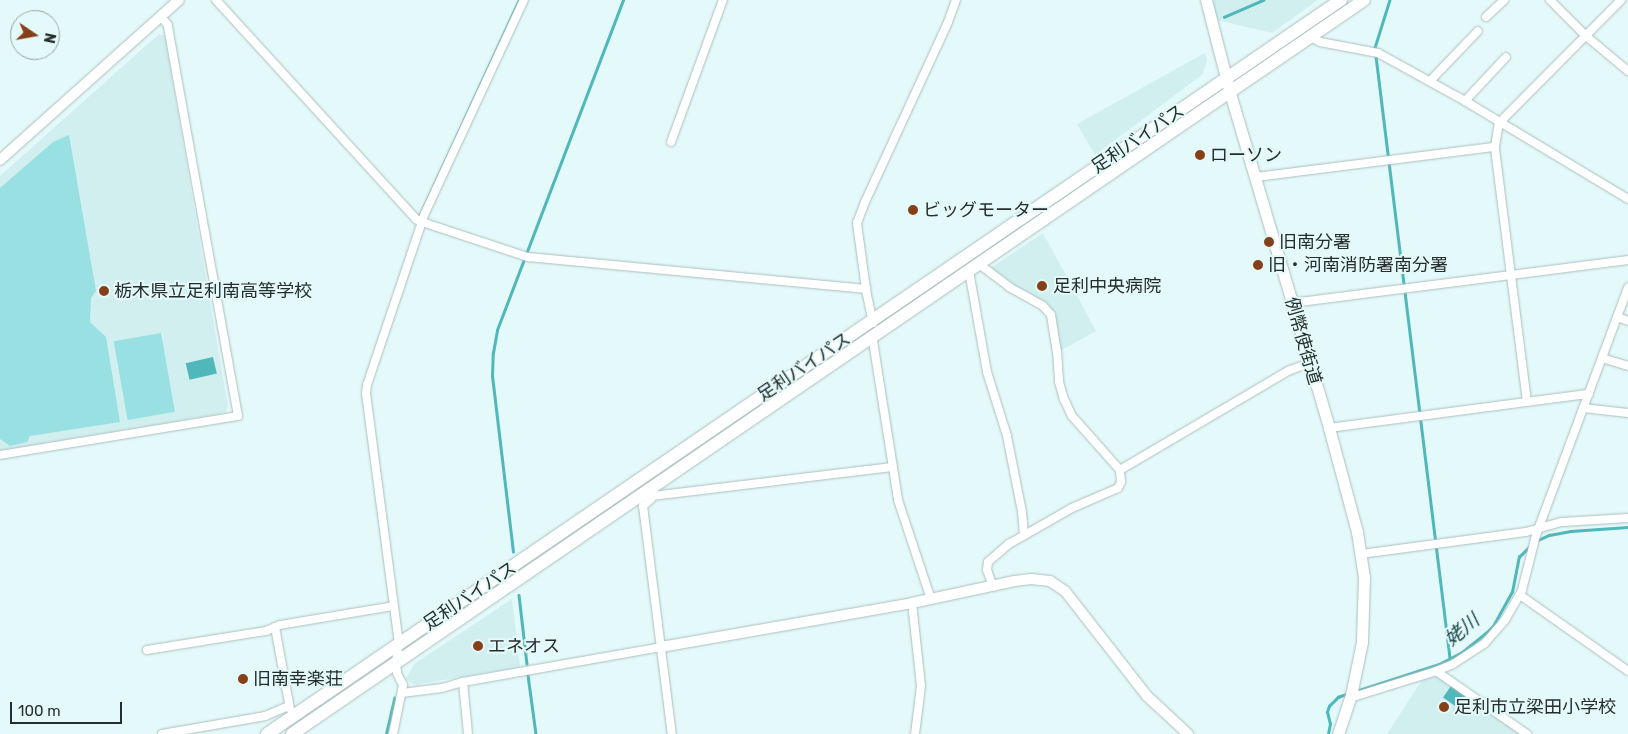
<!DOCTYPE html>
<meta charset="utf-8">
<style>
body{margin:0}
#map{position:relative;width:1628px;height:734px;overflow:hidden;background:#e4f9f9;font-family:Rubik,"Noto Sans JP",sans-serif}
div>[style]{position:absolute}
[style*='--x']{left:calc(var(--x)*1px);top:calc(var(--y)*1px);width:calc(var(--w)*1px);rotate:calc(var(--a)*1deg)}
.built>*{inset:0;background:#d1efef}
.green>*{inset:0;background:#98e0e2;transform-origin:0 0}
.water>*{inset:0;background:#50b7ba;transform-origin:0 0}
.stream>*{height:2.5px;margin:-1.25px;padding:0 1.25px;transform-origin:1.25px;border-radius:1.25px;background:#50b7ba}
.roads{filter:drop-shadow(0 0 1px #abbebf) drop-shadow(0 0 1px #abbebf)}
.minor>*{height:8px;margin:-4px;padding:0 4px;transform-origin:4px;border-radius:4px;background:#fff}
.tertiary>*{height:10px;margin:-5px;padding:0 5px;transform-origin:5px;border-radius:5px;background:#fff}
.secondary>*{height:11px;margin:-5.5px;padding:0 5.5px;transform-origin:5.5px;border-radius:5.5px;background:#fff}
.trunk>*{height:12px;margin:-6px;padding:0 6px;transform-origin:6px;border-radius:6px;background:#fff}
.dots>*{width:14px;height:14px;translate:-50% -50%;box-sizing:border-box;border:2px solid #e4f9f9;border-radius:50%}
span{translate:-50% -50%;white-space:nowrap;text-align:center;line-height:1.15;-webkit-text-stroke:4px #e4f9f9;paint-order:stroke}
.street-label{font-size:18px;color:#262d2d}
.poi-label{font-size:18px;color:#262d2d}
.left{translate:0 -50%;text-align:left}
.water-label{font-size:19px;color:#1b494a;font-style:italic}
.north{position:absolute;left:10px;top:10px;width:50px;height:50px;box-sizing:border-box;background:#e4f9f9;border:1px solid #98a7a7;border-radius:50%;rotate:102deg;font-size:14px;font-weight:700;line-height:20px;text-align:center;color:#262d2d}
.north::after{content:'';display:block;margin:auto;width:18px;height:22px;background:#854017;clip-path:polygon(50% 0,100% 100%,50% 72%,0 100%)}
.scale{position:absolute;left:10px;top:702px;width:112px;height:22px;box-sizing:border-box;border:2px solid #262d2d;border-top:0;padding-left:6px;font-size:15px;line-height:18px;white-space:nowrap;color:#262d2d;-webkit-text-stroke:4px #e4f9f9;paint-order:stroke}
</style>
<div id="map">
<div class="built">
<div style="clip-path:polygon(1212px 0,1262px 0,1225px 17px,1264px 0,1318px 0,1272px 33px,1217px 20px)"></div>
<div style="clip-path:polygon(159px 34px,165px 36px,228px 407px,225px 413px,0 451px,0 176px)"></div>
<div style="clip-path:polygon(1205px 53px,1207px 59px,1203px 74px,1095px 155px,1077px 124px)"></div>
<div style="clip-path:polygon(1043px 233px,1096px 331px,1058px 352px,1046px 310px,989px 269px)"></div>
<div style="clip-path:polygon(512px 599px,520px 667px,414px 685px,406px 679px,414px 664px)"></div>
<div style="clip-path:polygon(1439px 676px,1521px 734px,1387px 734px,1422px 680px)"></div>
</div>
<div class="green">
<div style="clip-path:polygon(69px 135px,96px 291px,91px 298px,90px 322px,106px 337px,120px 422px,30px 436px,27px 442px,10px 446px,0 439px,0 188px,53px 142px)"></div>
<div style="left:161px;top:333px;width:80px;height:48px;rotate:80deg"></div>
</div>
<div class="water">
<div style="left:213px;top:357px;width:17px;height:28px;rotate:77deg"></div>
<div style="left:1451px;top:686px;width:28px;height:14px;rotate:35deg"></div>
</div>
<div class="stream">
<div style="--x:1390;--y:0;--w:50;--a:107.4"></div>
<div style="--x:1375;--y:48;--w:615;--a:82.99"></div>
<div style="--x:1224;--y:17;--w:43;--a:-23.6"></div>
<div style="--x:420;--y:215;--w:237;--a:-65.3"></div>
<div style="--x:1536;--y:541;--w:14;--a:-25"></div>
<div style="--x:1549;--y:535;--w:22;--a:-10"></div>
<div style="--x:1571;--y:531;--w:57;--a:-4"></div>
<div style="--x:513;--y:552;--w:177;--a:-96.8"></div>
<div style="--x:492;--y:376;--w:23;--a:-88"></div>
<div style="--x:493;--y:353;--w:23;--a:-80"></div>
<div style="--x:497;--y:330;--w:353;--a:-69.1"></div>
<div style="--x:519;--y:595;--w:69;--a:83.4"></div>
<div style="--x:528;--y:675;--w:60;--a:82.3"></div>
<div style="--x:1356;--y:691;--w:87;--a:-18"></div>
<div style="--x:1439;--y:664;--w:25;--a:-27"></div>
<div style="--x:1461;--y:653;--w:32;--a:-39"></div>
<div style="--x:1486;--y:633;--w:10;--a:-45"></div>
<div style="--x:1493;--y:626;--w:39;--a:-61"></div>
<div style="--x:1512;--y:592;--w:36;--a:-79"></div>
<div style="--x:1519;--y:557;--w:18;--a:-45"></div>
<div style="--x:386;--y:734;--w:37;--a:-77"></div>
<div style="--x:1328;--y:734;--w:10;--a:-79"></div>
<div style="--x:1330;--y:724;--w:12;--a:-104"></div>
<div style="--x:1327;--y:712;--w:6;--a:-72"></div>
<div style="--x:1329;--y:706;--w:13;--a:-45"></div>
<div style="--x:1338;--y:697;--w:9;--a:-21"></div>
</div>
<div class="roads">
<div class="minor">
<div style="--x:216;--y:0;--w:297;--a:47.6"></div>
<div style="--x:416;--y:219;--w:7;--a:27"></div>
<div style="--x:422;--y:222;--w:112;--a:18.3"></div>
<div style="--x:528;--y:257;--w:340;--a:5.4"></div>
<div style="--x:1550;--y:0;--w:51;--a:45"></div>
<div style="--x:1586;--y:36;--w:55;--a:39.8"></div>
<div style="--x:1486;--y:17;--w:25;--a:-43"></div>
<div style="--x:1311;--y:37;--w:10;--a:29"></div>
<div style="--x:1320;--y:42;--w:59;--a:10.7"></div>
<div style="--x:1378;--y:53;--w:99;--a:28.9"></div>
<div style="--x:1465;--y:101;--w:190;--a:31"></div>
<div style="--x:1430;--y:81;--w:69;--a:-46.2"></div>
<div style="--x:1465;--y:101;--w:60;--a:-47"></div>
<div style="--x:671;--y:142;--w:151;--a:-69.9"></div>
<div style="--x:1256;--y:177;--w:241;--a:-7.2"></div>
<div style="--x:979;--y:264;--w:38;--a:37"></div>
<div style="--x:1009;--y:287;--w:39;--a:29"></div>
<div style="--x:1043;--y:306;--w:12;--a:48"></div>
<div style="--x:1051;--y:315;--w:36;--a:81"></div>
<div style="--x:1057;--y:351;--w:31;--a:86"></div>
<div style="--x:1059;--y:382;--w:18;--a:74"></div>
<div style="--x:1064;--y:399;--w:19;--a:65"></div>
<div style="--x:1072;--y:416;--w:72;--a:48.4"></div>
<div style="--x:969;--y:271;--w:103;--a:79.9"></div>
<div style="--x:987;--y:372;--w:67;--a:72.6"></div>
<div style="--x:1007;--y:436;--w:77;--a:78.8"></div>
<div style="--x:1022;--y:512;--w:23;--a:85"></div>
<div style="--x:1292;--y:303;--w:339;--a:-7.3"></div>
<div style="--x:1617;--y:317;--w:12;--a:20"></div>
<div style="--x:873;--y:323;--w:35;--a:-102"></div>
<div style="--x:866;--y:289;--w:67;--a:-97.8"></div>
<div style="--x:857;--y:223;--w:22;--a:-69"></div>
<div style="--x:865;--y:202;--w:198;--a:-65.2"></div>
<div style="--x:948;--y:22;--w:23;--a:-70"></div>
<div style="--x:872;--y:335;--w:167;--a:81"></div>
<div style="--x:898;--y:500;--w:104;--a:71.6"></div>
<div style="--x:1602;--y:358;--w:27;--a:17"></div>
<div style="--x:1527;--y:402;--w:257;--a:-97.2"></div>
<div style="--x:1495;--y:147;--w:24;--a:-81"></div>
<div style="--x:1499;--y:123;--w:173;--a:-45.2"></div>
<div style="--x:1583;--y:408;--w:45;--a:6.3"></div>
<div style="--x:1329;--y:428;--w:262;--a:-7.5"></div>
<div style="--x:0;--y:455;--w:241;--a:-9.3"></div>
<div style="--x:238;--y:416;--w:397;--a:-100.2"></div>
<div style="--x:168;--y:25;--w:11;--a:-131"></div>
<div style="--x:649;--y:488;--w:11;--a:80"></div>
<div style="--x:651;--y:499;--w:11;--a:139"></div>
<div style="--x:643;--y:506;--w:230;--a:82.8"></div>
<div style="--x:652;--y:496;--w:242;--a:-6.9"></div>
<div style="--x:1361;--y:554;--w:166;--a:-7.6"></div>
<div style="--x:1526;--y:532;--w:37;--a:-16"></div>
<div style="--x:1562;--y:522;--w:66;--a:-3.5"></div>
<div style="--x:993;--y:587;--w:18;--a:-109"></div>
<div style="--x:987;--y:570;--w:8;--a:-83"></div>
<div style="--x:988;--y:562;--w:28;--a:-41"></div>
<div style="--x:1009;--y:544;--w:73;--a:-29.7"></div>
<div style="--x:1072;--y:508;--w:50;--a:-23.5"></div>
<div style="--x:1118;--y:488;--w:7;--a:-63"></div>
<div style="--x:1121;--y:482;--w:12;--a:-95"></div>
<div style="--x:1120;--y:470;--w:195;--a:-30.5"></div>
<div style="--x:1288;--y:371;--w:22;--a:-21"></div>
<div style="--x:1520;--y:595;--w:132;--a:35.1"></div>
<div style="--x:912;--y:603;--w:83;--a:83.8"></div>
<div style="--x:921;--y:686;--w:48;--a:97.1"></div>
<div style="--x:275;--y:627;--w:83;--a:79.6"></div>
<div style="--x:147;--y:650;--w:121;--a:-9.1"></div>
<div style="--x:266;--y:631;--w:15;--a:-23"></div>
<div style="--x:280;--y:625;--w:115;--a:-9.5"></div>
<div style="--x:1436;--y:671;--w:111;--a:34.7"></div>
<div style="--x:463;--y:682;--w:52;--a:84.5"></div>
<div style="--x:402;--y:693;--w:40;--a:-7.1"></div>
<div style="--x:442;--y:688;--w:22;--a:-16"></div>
<div style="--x:463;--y:682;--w:201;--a:-10"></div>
<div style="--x:1350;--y:698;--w:90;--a:-17.4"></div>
<div style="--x:1436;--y:671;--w:18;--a:-22"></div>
<div style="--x:1453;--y:664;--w:38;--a:-33"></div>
<div style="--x:1485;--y:643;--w:30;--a:-49"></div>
<div style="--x:1505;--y:620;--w:34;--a:-60"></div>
<div style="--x:1522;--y:590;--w:57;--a:-75.7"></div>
<div style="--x:1536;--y:535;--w:264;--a:-69.6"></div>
<div style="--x:162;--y:734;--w:105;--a:-9.9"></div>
<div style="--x:265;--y:716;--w:26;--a:-23"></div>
<div style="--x:393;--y:734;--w:50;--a:-78.5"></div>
<div style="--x:403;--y:685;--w:13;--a:-117"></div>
<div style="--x:397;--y:673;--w:11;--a:-95"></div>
<div style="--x:396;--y:662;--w:18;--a:-81"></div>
<div style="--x:399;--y:644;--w:252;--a:-97.5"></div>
<div style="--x:366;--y:394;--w:9;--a:-84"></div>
<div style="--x:367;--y:385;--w:182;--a:-71.4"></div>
<div style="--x:425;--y:213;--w:235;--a:-65.1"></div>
</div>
<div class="tertiary">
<div style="--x:0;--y:160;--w:240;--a:-41.8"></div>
<div style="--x:661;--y:647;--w:255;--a:-9.9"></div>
<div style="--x:912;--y:603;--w:105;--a:-12.1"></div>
<div style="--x:1015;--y:581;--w:16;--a:-7"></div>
<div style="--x:1031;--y:579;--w:19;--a:6"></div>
<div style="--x:1050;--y:581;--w:18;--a:34"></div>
<div style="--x:1065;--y:591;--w:133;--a:52"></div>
<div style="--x:1147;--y:696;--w:56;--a:42.8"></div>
</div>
<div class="secondary">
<div style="--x:1206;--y:0;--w:96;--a:75.5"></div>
<div style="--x:1230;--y:93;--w:349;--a:73.5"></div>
<div style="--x:1329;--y:428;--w:108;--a:74.9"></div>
<div style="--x:1357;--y:532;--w:46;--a:81.2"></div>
<div style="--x:1364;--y:577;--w:65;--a:91.8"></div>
<div style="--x:1362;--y:642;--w:54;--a:101.7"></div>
<div style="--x:1351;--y:695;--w:41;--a:108.4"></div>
</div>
<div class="trunk">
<div style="--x:267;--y:734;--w:1301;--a:-34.35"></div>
<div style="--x:292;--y:734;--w:1299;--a:-34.4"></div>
</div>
</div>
<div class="dots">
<div style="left:1200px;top:155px;background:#854017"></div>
<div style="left:913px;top:210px;background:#854017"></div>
<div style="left:1269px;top:242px;background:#854017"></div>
<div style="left:1258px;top:265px;background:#854017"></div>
<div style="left:1042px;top:286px;background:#854017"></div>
<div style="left:104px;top:291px;background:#854017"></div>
<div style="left:478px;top:646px;background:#854017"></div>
<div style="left:243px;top:679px;background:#854017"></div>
<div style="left:1444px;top:707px;background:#854017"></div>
</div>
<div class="street-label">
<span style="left:1138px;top:139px;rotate:-34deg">足利バイパス</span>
<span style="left:1303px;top:341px;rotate:74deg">例幣使街道</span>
<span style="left:804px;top:367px;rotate:-34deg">足利バイパス</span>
<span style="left:470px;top:596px;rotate:-34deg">足利バイパス</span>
</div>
<div class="poi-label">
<span class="left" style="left:1210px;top:155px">ローソン</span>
<span class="left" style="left:923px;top:210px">ビッグモーター</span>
<span class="left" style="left:1279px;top:242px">旧南分署</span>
<span class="left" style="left:1268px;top:265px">旧・河南消防署南分署</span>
<span class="left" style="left:1053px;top:286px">足利中央病院</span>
<span class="left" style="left:114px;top:291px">栃木県立足利南高等学校</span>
<span class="left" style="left:488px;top:646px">エネオス</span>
<span class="left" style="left:253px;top:679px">旧南幸楽荘</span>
<span class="left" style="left:1454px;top:707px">足利市立梁田小学校</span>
</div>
<div class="water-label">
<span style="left:1462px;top:630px;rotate:-40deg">姥川</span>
</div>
<div class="north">N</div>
<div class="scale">100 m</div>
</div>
